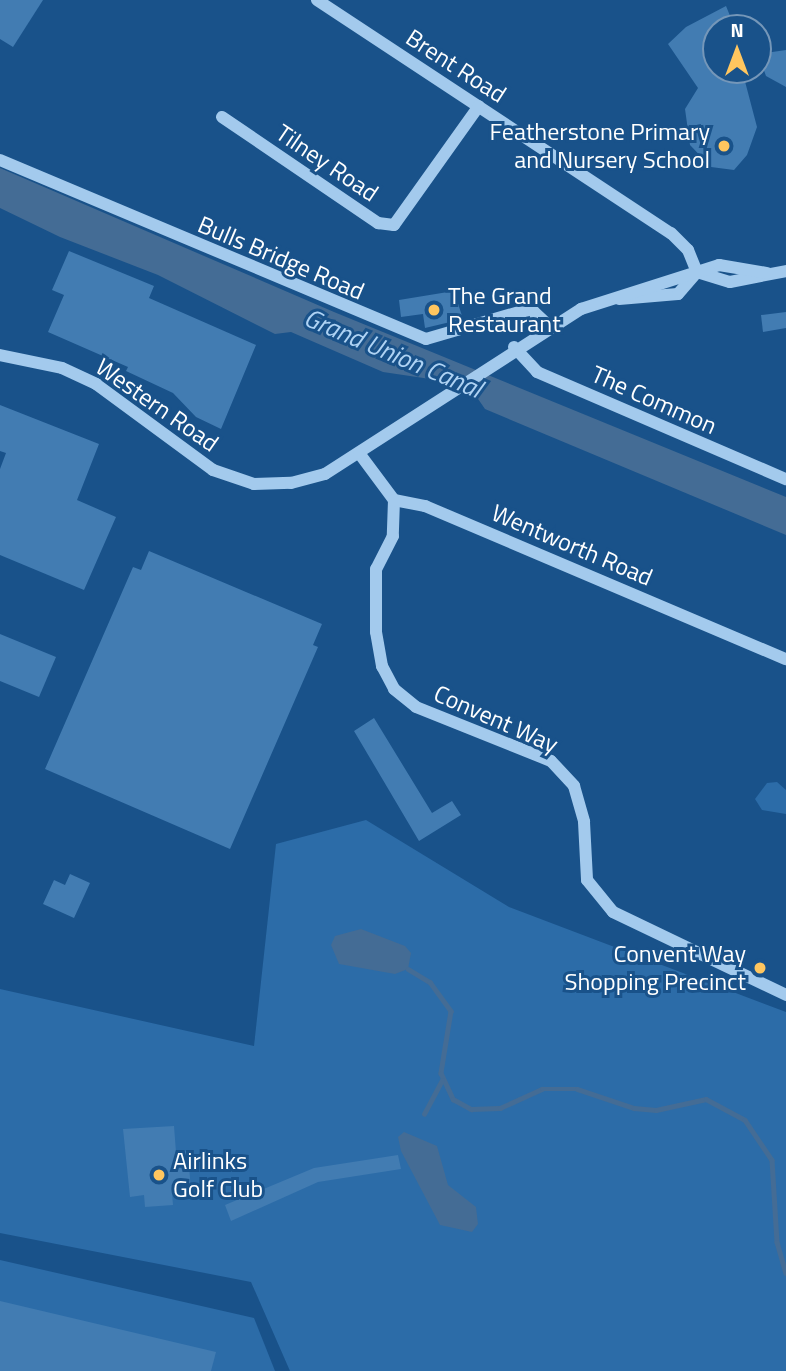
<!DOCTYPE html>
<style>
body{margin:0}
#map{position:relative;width:786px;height:1371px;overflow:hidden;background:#19528a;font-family:"Titillium Web",sans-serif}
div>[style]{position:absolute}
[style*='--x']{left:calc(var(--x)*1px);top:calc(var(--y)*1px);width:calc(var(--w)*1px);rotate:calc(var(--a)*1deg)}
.green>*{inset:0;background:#2c6ca8}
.water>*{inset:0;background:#446c95}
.stream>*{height:4.5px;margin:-2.25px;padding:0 2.25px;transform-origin:2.25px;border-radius:2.25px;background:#446c95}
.building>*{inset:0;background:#427cb2}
.minor>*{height:12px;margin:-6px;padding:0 6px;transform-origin:6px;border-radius:6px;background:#a3caed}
.dots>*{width:19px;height:19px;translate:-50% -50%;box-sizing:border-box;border:4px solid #19528a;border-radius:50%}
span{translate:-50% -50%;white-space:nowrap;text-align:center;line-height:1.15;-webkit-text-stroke:6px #19528a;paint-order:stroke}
.street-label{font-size:24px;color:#fff}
.poi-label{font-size:24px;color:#fff}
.right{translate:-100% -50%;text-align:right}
.left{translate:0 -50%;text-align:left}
.water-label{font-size:26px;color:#afd3f4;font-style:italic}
.north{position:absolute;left:702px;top:14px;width:70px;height:70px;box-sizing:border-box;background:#19528a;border:2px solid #7597b9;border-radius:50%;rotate:0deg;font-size:19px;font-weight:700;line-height:28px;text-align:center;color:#fff}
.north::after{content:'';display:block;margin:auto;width:24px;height:32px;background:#ffc65f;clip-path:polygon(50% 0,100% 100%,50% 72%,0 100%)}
</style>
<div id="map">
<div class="green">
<div style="clip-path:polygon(777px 782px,786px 790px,786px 814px,762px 810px,755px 799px,767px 783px)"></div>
<div style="clip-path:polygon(366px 820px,509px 907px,786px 1012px,786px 1371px,290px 1371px,251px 1282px,0 1233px,0 989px,254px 1046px,276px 844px)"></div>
<div style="clip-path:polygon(0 1260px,254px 1318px,275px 1371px,0 1371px)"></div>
</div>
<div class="water">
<div style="clip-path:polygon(0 168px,334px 312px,786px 497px,786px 535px,485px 409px,476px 396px,437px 380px,383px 372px,291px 332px,275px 334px,158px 275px,60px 237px,0 208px)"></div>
<div style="clip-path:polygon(361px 929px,405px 946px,411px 953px,408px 969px,395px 974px,339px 964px,331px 945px,335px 936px)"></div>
<div style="clip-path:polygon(404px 1132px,437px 1146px,448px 1185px,476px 1207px,478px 1224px,472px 1232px,440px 1225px,401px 1151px,398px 1137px)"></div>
</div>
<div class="stream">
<div style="--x:408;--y:969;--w:26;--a:31"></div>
<div style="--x:430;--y:982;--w:36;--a:54"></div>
<div style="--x:451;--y:1011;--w:63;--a:99.2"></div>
<div style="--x:441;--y:1073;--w:29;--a:65"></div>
<div style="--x:453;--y:1099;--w:21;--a:29"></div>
<div style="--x:471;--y:1109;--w:29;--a:-2"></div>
<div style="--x:500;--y:1108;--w:46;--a:-24.3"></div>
<div style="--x:542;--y:1089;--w:35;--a:0"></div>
<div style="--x:577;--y:1089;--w:60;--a:18.4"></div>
<div style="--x:634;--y:1108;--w:22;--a:5"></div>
<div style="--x:656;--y:1110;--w:51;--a:-12.4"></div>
<div style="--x:706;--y:1099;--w:44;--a:28.3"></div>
<div style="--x:745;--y:1120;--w:48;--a:56"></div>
<div style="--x:772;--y:1160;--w:82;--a:86.5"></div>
<div style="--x:777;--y:1242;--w:32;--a:74"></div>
<div style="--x:424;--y:1114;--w:38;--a:-62"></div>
</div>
<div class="building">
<div style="clip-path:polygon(0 0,43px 0,13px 47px,0 39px)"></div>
<div style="clip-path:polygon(726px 6px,735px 28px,716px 28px,716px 70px,742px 70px,757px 127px,747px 155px,734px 170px,711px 167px,690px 145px,685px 109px,698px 88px,668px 44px,686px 27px)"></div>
<div style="clip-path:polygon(786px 50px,786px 87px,766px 76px,758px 54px)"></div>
<div style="clip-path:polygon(69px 251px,154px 286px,149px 298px,256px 345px,221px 429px,196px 417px,173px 393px,126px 371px,128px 367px,48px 332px,64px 295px,52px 290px)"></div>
<div style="clip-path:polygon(454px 291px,463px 319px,425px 328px,423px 314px,401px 317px,399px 300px)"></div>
<div style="clip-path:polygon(786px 312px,786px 328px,763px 332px,761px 315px)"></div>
<div style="clip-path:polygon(0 405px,99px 444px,77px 500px,116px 517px,84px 590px,0 555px,0 469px,6px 453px,0 451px)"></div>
<div style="clip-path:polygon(149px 551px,322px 624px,313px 645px,318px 647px,230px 849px,45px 769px,133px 567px,141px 570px)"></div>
<div style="clip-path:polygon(0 634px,56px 657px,39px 697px,0 681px)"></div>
<div style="clip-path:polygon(374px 718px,432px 813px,452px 801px,461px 815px,419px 841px,354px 731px)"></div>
<div style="clip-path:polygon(70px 874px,90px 883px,74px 918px,43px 904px,54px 880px,65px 885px)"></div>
<div style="clip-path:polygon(174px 1126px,176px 1152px,188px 1151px,191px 1192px,172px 1193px,173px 1205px,145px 1207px,144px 1195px,130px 1197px,123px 1129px)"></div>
<div style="clip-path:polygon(398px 1155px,401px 1169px,318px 1182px,231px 1221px,225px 1205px,314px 1168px)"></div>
<div style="clip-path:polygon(0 1301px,216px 1352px,211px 1371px,0 1371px)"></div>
</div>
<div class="minor">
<div style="--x:317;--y:0;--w:424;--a:33.4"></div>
<div style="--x:671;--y:233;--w:24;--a:45"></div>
<div style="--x:688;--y:250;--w:24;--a:68"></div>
<div style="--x:222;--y:117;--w:189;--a:34.2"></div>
<div style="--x:378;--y:223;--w:16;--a:7"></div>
<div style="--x:394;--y:225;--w:146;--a:-54.5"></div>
<div style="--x:0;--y:160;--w:462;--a:22.8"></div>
<div style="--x:426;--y:339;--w:97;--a:-16.2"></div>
<div style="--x:519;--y:312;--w:15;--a:0"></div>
<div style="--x:534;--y:312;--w:19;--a:43"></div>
<div style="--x:619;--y:299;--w:59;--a:-4.8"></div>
<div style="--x:678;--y:294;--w:29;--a:-49"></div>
<div style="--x:697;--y:272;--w:34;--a:17"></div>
<div style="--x:730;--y:282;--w:57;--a:-11.1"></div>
<div style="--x:514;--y:347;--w:34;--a:47"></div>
<div style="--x:537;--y:372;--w:271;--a:23.3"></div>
<div style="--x:0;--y:355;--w:63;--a:11.8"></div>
<div style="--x:62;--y:368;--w:38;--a:25"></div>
<div style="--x:96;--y:384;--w:145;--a:36.3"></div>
<div style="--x:213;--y:470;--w:43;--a:18.9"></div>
<div style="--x:254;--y:484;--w:37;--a:-2"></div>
<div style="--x:291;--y:483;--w:35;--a:-15"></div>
<div style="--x:325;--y:474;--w:305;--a:-32.8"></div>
<div style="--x:581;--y:309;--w:145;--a:-17.7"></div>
<div style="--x:719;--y:265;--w:49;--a:9.5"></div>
<div style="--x:359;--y:453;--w:59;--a:53.3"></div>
<div style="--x:394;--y:500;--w:36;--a:92"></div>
<div style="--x:393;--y:536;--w:37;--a:117"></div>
<div style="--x:376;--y:569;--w:63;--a:90"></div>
<div style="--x:376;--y:632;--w:35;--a:80"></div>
<div style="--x:382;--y:666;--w:26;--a:62"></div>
<div style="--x:394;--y:689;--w:28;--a:39"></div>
<div style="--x:416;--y:707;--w:145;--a:21.8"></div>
<div style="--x:551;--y:761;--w:34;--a:47"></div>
<div style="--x:574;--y:786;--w:37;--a:74"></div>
<div style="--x:584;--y:822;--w:58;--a:87"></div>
<div style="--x:587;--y:880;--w:41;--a:50.9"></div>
<div style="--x:613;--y:912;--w:192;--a:25.6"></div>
<div style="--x:394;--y:500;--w:32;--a:11"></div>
<div style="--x:425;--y:506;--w:392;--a:23"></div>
</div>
<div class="dots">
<div style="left:724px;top:146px;background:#ffc65f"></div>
<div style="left:434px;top:310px;background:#ffc65f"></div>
<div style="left:760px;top:968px;background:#ffc65f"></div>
<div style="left:159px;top:1175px;background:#ffc65f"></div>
</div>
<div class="street-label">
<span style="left:456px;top:66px;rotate:33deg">Brent Road</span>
<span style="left:327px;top:163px;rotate:34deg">Tilney Road</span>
<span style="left:281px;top:258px;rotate:23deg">Bulls Bridge Road</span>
<span style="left:654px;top:400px;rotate:24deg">The Common</span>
<span style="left:157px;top:405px;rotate:35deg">Western Road</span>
<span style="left:572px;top:545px;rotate:23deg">Wentworth Road</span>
<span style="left:496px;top:719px;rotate:24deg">Convent Way</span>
</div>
<div class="poi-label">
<span class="right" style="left:710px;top:146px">Featherstone Primary<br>and Nursery School</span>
<span class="left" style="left:448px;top:310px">The Grand<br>Restaurant</span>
<span class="right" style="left:746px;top:968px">Convent Way<br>Shopping Precinct</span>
<span class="left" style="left:173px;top:1175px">Airlinks<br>Golf Club</span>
</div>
<div class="water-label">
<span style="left:393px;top:353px;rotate:23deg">Grand Union Canal</span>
</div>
<div class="north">N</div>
</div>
